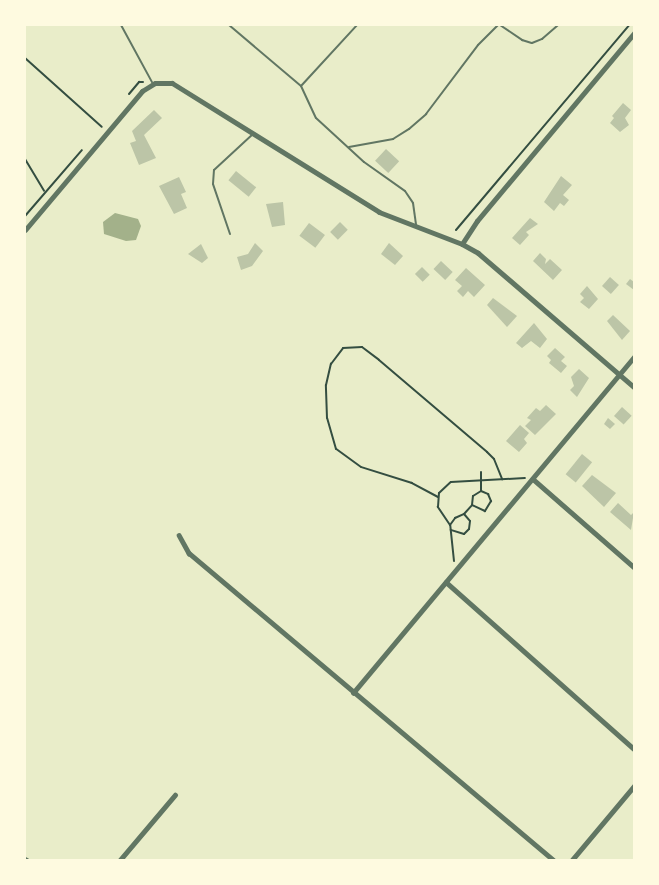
<!DOCTYPE html>
<style>
body{margin:0}
#map{position:relative;width:659px;height:885px;overflow:hidden;background:#e9edc9;font-family:"Work Sans",sans-serif}
div>[style]{position:absolute}
[style*='--x']{left:calc(var(--x)*1px);top:calc(var(--y)*1px);width:calc(var(--w)*1px);rotate:calc(var(--a)*1deg)}
.water>*{inset:0;background:#a3b18a}
.building>*{inset:0;background:#bcc5a7;transform-origin:0 0}
.path>*{height:2px;margin:-1px;padding:0 1px;transform-origin:1px;border-radius:1px;background:#344e41}
.service>*{height:2px;margin:-1px;padding:0 1px;transform-origin:1px;border-radius:1px;background:#617663}
.minor>*{height:4.5px;margin:-2.25px;padding:0 2.25px;transform-origin:2.25px;border-radius:2.25px;background:#617663}
.tertiary>*{height:5px;margin:-2.5px;padding:0 2.5px;transform-origin:2.5px;border-radius:2.5px;background:#617663}
span{translate:-50% -50%;white-space:nowrap;text-align:center;line-height:1.15;-webkit-text-stroke:5px #fefae0;paint-order:stroke}
.frame{position:absolute;inset:0;border:26px solid #fefae0;pointer-events:none}
</style>
<div id="map">
<div class="water">
<div style="clip-path:polygon(115px 213px,138px 219px,141px 226px,136px 240px,126px 241px,104px 234px,103px 222px)"></div>
</div>
<div class="building">
<div style="clip-path:polygon(623px 103px,631px 110px,625px 118px,629px 125px,620px 132px,610px 123px,614px 118px,612px 116px)"></div>
<div style="clip-path:polygon(154px 110px,162px 118px,144px 135px,156px 158px,139px 165px,130px 143px,136px 141px,132px 131px)"></div>
<div style="left:386px;top:149px;width:18px;height:16px;rotate:43deg"></div>
<div style="left:236px;top:171px;width:26px;height:12px;rotate:39deg"></div>
<div style="clip-path:polygon(561px 176px,572px 185px,563px 195px,569px 200px,564px 206px,560px 203px,554px 211px,544px 202px)"></div>
<div style="clip-path:polygon(179px 177px,186px 192px,181px 194px,187px 208px,174px 214px,159px 186px)"></div>
<div style="clip-path:polygon(283px 202px,285px 225px,272px 227px,266px 204px)"></div>
<div style="clip-path:polygon(530px 218px,538px 224px,526px 232px,529px 235px,520px 245px,512px 238px)"></div>
<div style="left:340px;top:222px;width:11px;height:14px;rotate:45deg"></div>
<div style="left:309px;top:223px;width:20px;height:16px;rotate:37deg"></div>
<div style="clip-path:polygon(255px 243px,263px 251px,252px 266px,241px 270px,237px 257px,248px 254px)"></div>
<div style="clip-path:polygon(389px 243px,403px 256px,395px 265px,381px 254px)"></div>
<div style="clip-path:polygon(201px 244px,208px 258px,202px 263px,188px 254px)"></div>
<div style="clip-path:polygon(540px 253px,546px 259px,545px 264px,550px 259px,562px 270px,553px 280px,533px 261px)"></div>
<div style="left:441px;top:261px;width:16px;height:11px;rotate:43deg"></div>
<div style="left:422px;top:267px;width:11px;height:10px;rotate:45deg"></div>
<div style="clip-path:polygon(466px 268px,485px 285px,474px 297px,468px 291px,463px 297px,457px 291px,462px 286px,455px 280px)"></div>
<div style="left:610px;top:277px;width:12px;height:12px;rotate:42deg"></div>
<div style="clip-path:polygon(630px 279px,634px 282px,634px 290px,626px 284px)"></div>
<div style="clip-path:polygon(587px 286px,598px 299px,589px 309px,580px 302px,584px 298px,580px 294px)"></div>
<div style="clip-path:polygon(493px 298px,517px 316px,507px 327px,487px 305px)"></div>
<div style="clip-path:polygon(613px 315px,630px 331px,622px 340px,607px 321px)"></div>
<div style="clip-path:polygon(534px 323px,547px 339px,540px 348px,531px 341px,522px 348px,516px 343px)"></div>
<div style="clip-path:polygon(555px 348px,565px 357px,561px 361px,567px 366px,561px 373px,549px 363px,551px 360px,547px 356px)"></div>
<div style="clip-path:polygon(579px 369px,589px 378px,577px 397px,570px 390px,574px 386px,571px 377px)"></div>
<div style="clip-path:polygon(546px 405px,556px 414px,535px 435px,525px 426px,531px 420px,527px 418px,536px 408px,540px 411px)"></div>
<div style="left:622px;top:407px;width:13px;height:12px;rotate:42deg"></div>
<div style="clip-path:polygon(608px 418px,615px 424px,610px 429px,604px 424px)"></div>
<div style="clip-path:polygon(520px 425px,529px 433px,524px 439px,527px 443px,519px 452px,506px 441px)"></div>
<div style="left:582px;top:454px;width:13px;height:26px;rotate:39deg"></div>
<div style="clip-path:polygon(592px 475px,616px 493px,604px 507px,582px 486px)"></div>
<div style="clip-path:polygon(618px 503px,631px 515px,634px 512px,631px 530px,610px 512px)"></div>
</div>
<div class="path">
<div style="--x:25;--y:58;--w:103;--a:41.9"></div>
<div style="--x:129;--y:94;--w:16;--a:-50"></div>
<div style="--x:139;--y:82;--w:4;--a:0"></div>
<div style="--x:25;--y:159;--w:37;--a:59"></div>
<div style="--x:25;--y:216;--w:87;--a:-49.2"></div>
<div style="--x:456;--y:230;--w:268;--a:-49.8"></div>
<div style="--x:481;--y:472;--w:19;--a:90"></div>
<div style="--x:481;--y:491;--w:8;--a:23"></div>
<div style="--x:488;--y:494;--w:8;--a:67"></div>
<div style="--x:491;--y:501;--w:12;--a:121"></div>
<div style="--x:485;--y:511;--w:14;--a:-155"></div>
<div style="--x:472;--y:505;--w:9;--a:-84"></div>
<div style="--x:473;--y:496;--w:9;--a:-32"></div>
<div style="--x:438;--y:497;--w:30;--a:-152"></div>
<div style="--x:412;--y:483;--w:53;--a:-162.6"></div>
<div style="--x:361;--y:467;--w:31;--a:-144"></div>
<div style="--x:336;--y:449;--w:32;--a:-106"></div>
<div style="--x:327;--y:418;--w:33;--a:-92"></div>
<div style="--x:326;--y:385;--w:22;--a:-77"></div>
<div style="--x:331;--y:364;--w:20;--a:-53"></div>
<div style="--x:343;--y:348;--w:19;--a:-3"></div>
<div style="--x:362;--y:347;--w:21;--a:37"></div>
<div style="--x:379;--y:360;--w:142;--a:40.4"></div>
<div style="--x:487;--y:452;--w:10;--a:45"></div>
<div style="--x:494;--y:459;--w:22;--a:68"></div>
<div style="--x:464;--y:514;--w:12;--a:-48"></div>
<div style="--x:450;--y:525;--w:9;--a:-54"></div>
<div style="--x:455;--y:518;--w:10;--a:-24"></div>
<div style="--x:464;--y:514;--w:9;--a:49"></div>
<div style="--x:470;--y:521;--w:8;--a:97"></div>
<div style="--x:469;--y:529;--w:7;--a:135"></div>
<div style="--x:464;--y:534;--w:14;--a:-163"></div>
<div style="--x:454;--y:561;--w:36;--a:-96"></div>
<div style="--x:450;--y:525;--w:22;--a:-124"></div>
<div style="--x:438;--y:507;--w:14;--a:-86"></div>
<div style="--x:439;--y:493;--w:16;--a:-43"></div>
<div style="--x:451;--y:482;--w:74;--a:-3.1"></div>
</div>
<div class="service">
<div style="--x:121;--y:25;--w:65;--a:61.5"></div>
<div style="--x:229;--y:25;--w:94;--a:40.3"></div>
<div style="--x:301;--y:86;--w:35;--a:65"></div>
<div style="--x:316;--y:118;--w:65;--a:42.5"></div>
<div style="--x:364;--y:162;--w:50;--a:35.3"></div>
<div style="--x:405;--y:191;--w:14;--a:56"></div>
<div style="--x:413;--y:203;--w:22;--a:82"></div>
<div style="--x:500;--y:25;--w:27;--a:34"></div>
<div style="--x:522;--y:40;--w:10;--a:17"></div>
<div style="--x:532;--y:43;--w:11;--a:-22"></div>
<div style="--x:542;--y:39;--w:21;--a:-41"></div>
<div style="--x:301;--y:86;--w:83;--a:-47.4"></div>
<div style="--x:349;--y:147;--w:45;--a:-10.3"></div>
<div style="--x:393;--y:139;--w:19;--a:-32"></div>
<div style="--x:409;--y:129;--w:23;--a:-41"></div>
<div style="--x:426;--y:114;--w:86;--a:-53"></div>
<div style="--x:478;--y:45;--w:28;--a:-45"></div>
<div style="--x:230;--y:234;--w:53;--a:-108.8"></div>
<div style="--x:213;--y:184;--w:14;--a:-86"></div>
<div style="--x:214;--y:170;--w:53;--a:-42.7"></div>
</div>
<div class="minor">
<div style="--x:462;--y:244;--w:27;--a:-57"></div>
<div style="--x:477;--y:221;--w:245;--a:-50.1"></div>
<div style="--x:533;--y:479;--w:134;--a:41.1"></div>
<div style="--x:179;--y:535;--w:21;--a:61"></div>
<div style="--x:189;--y:553;--w:476;--a:40.1"></div>
<div style="--x:446;--y:582;--w:251;--a:41.6"></div>
<div style="--x:353;--y:693;--w:438;--a:-50.1"></div>
<div style="--x:25;--y:859;--w:2;--a:27"></div>
<div style="--x:120;--y:860;--w:85;--a:-49.8"></div>
<div style="--x:572;--y:860;--w:97;--a:-50"></div>
</div>
<div class="tertiary">
<div style="--x:25;--y:230;--w:182;--a:-49.9"></div>
<div style="--x:142;--y:91;--w:15;--a:-32"></div>
<div style="--x:155;--y:83;--w:17;--a:0"></div>
<div style="--x:172;--y:83;--w:244;--a:31.9"></div>
<div style="--x:379;--y:212;--w:89;--a:21.1"></div>
<div style="--x:462;--y:244;--w:18;--a:29"></div>
<div style="--x:478;--y:253;--w:206;--a:40.7"></div>
</div>
<div class="frame"></div>
</div>
